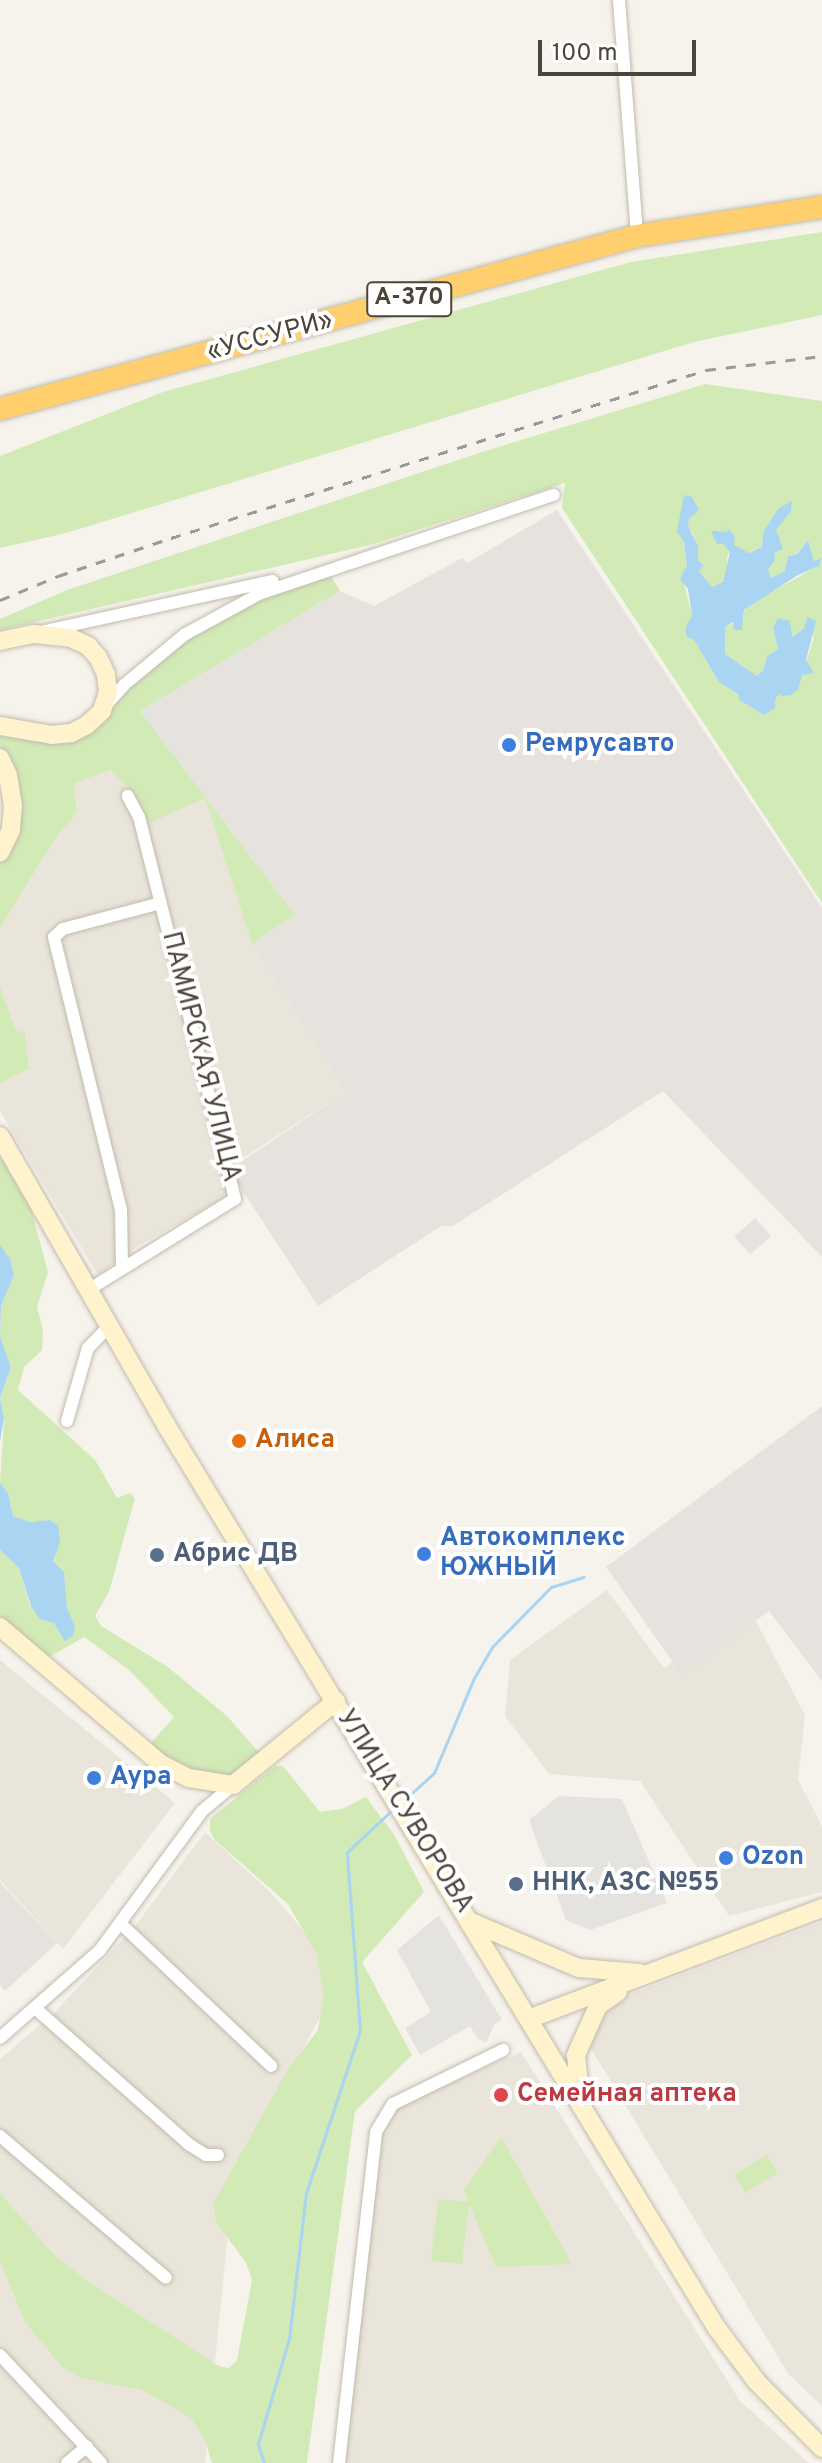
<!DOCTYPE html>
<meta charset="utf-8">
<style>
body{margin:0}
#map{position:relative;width:822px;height:2463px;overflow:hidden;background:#f6f3ec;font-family:Overpass,sans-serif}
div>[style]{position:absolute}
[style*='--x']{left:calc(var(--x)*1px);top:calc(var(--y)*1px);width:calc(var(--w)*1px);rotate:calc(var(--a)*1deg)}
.residential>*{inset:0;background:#eae5da}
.industrial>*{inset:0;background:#e6e2dd}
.green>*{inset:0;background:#d2eab5;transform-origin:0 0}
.parking>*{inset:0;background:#e5e3e0;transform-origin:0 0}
.water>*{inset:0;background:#a9d4f2}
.stream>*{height:3px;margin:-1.5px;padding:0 1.5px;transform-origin:1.5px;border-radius:1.5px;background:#a9d4f2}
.roads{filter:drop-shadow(0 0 2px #c2bbae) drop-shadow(0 0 2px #c2bbae)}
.street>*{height:12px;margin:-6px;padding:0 6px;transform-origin:6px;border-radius:6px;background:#fff}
.secondary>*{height:18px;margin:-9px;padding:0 9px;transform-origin:9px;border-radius:9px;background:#fff3cd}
.highway>*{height:22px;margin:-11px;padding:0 11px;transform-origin:11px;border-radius:11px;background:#ffcf6e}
.rail>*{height:3px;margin-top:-1.5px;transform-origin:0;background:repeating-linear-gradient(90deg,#9a9a9a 0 10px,transparent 0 20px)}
.dots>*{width:22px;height:22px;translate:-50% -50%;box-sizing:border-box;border:4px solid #fff;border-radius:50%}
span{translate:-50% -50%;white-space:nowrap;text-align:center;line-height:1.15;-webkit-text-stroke:8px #fff;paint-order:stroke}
.shield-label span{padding:2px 6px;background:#fff;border:2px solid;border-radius:6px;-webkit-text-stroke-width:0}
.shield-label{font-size:24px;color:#4b4439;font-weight:700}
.street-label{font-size:26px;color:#4b4439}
.shop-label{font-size:26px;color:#366cbe;font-weight:700}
.left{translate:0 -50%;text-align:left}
.food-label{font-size:26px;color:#c56008;font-weight:700}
.service-label{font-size:26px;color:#4e5e75;font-weight:700}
.health-label{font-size:26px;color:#be3a42;font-weight:700}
.scale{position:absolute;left:538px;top:40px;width:158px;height:36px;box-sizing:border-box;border:4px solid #4b4439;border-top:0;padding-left:10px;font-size:24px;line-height:28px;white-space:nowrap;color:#4b4439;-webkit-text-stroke:6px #fff;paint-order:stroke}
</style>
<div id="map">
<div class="residential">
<div style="clip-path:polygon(111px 769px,140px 801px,205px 797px,252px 944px,345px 1092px,226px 1169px,230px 1188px,223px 1198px,138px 1246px,98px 1275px,0 1111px,0 1083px,29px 1069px,0 986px,0 928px,55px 839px,77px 812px,74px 783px)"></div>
<div style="clip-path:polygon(607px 1590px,664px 1668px,749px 1608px,805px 1715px,798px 1780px,822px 1826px,822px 1892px,729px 1916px,640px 1781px,549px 1774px,505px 1716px,510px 1660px)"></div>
<div style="clip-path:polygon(0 1660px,175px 1803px,63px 1949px,0 1880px)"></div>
<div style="clip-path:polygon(205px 1832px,268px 1890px,342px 1975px,233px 2182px,205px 2463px,0 2463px,0 2059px,55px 2012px,136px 1925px)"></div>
<div style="clip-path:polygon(822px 1922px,822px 2406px,789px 2375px,585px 2039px,601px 2005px)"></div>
<div style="clip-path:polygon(521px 2052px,740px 2401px,809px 2463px,335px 2463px,378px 2115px)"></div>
</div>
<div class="industrial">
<div style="clip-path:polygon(557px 510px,822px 908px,822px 1257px,663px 1091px,453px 1226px,441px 1226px,318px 1306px,229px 1170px,345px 1092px,252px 944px,295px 915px,140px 711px,340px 591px,374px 606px,462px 558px,467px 563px)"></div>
<div style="clip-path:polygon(822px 1406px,822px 1681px,769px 1611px,682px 1675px,606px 1567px)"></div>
<div style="clip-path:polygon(0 1882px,57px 1943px,5px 1991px,0 1985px)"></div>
</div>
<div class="green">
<div style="clip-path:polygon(822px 232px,822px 315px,694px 342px,66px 533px,0 548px,0 456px,163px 392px,631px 262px)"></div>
<div style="clip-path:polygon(705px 384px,822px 401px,822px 558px,814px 562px,808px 540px,796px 554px,788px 556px,785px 571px,771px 578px,768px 569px,777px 533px,771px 525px,763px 533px,762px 547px,748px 553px,734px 545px,728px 532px,722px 534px,723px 544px,730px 552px,727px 556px,728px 572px,723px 582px,712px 587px,699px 571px,694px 536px,688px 526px,692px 497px,684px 542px,687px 565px,683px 579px,692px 615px,687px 637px,694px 640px,719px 682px,738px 694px,739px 700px,764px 715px,776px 703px,775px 697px,802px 675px,814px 637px,804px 628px,791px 637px,773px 629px,778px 649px,767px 656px,764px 669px,757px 676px,725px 654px,725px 627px,744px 618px,744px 611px,757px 600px,818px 566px,822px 560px,822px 903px,562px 508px,565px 483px,370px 545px,0 630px,0 619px,67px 590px,482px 452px)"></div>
<div style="clip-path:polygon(330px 574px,340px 591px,140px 711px,295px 915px,252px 944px,205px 798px,147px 824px,140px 801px,111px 770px,74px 783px,77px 812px,55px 839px,0 928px,0 862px,20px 825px,22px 800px,0 744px,0 730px,57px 737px,133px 683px,185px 639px,243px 605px)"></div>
<div style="clip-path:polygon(0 986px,16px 1031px,25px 1032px,29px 1069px,0 1083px)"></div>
<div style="clip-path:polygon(0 1157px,30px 1205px,48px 1272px,37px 1307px,43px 1330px,42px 1350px,24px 1367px,18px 1390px,95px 1460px,117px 1498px,130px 1493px,135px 1498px,109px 1592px,95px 1616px,101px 1626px,168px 1667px,227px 1716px,261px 1755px,233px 1777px,193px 1772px,163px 1758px,150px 1744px,174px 1717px,129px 1670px,84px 1637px,46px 1659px,0 1620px,0 1550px,19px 1568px,30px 1606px,75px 1626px,67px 1608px,64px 1572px,53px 1561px,60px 1543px,49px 1520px,30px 1522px,13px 1516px,8px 1493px,0 1483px,4px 1418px,0 1398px,11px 1367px,0 1336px,1px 1306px,14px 1275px,10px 1259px,0 1245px)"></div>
<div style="clip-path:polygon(275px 1766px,283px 1766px,320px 1812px,342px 1809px,366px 1797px,395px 1836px,424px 1892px,362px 1962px,412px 2055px,355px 2111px,307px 2463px,212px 2463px,205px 2440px,192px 2420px,177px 2409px,141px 2390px,80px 2378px,62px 2367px,39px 2339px,25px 2322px,0 2261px,0 2193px,51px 2252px,84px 2279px,219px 2366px,229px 2368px,237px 2360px,252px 2280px,246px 2263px,217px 2223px,213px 2204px,288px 2069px,318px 2030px,324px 1992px,316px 1953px,288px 1904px,215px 1840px,210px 1831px,210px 1819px)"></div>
<div style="clip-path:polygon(501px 2137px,572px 2264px,496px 2267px,469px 2204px,462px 2264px,431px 2261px,438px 2199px,468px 2202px,464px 2190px)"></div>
<div style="left:767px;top:2155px;width:21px;height:38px;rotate:59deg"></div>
</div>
<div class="parking">
<div style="left:755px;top:1218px;width:24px;height:28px;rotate:48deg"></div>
<div style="clip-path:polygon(559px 1796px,622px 1799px,667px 1903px,590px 1930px,566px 1920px,529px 1820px)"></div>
<div style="clip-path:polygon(439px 1915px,502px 2020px,495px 2023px,486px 2043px,477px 2038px,470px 2026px,420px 2055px,405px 2028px,431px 2012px,397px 1950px)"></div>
</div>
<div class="water">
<div style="clip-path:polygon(684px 495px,692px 497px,699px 510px,689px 519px,688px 526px,698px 546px,698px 561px,704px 565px,699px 571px,712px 587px,723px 582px,730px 552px,723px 544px,717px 544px,711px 531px,728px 532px,727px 527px,735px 536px,734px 545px,749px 553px,762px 547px,763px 533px,778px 509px,792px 501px,791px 511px,776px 530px,783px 549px,775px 552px,774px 562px,768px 569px,771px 578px,785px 571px,788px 556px,797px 554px,808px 540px,814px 561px,822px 558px,819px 566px,798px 575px,744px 610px,742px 630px,734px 630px,733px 622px,725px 627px,725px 654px,757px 676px,764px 669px,767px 656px,778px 649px,773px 628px,778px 618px,790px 621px,792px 637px,804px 628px,807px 617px,816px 621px,806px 660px,814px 673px,802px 675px,798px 690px,791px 695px,781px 696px,782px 693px,776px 697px,775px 708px,764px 715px,739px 700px,738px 694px,719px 682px,694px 640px,687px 637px,685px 630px,692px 615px,688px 589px,680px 579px,687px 565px,684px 542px,677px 531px)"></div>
<div style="clip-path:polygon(0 1245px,10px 1259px,14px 1275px,1px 1306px,0 1336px,11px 1367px,0 1398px,4px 1418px,0 1442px)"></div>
<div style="clip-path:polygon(0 1483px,8px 1493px,13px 1516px,30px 1522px,49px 1520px,58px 1525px,60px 1543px,53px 1561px,64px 1572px,67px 1608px,75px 1626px,73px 1636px,65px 1641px,54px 1623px,40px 1619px,31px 1606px,19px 1568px,0 1550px)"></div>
</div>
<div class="stream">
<div style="--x:404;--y:1800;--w:40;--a:-42"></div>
<div style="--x:434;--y:1773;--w:101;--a:-67.2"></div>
<div style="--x:473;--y:1680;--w:39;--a:-60"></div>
<div style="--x:493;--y:1646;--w:83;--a:-45.5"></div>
<div style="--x:551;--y:1587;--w:34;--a:-17"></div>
<div style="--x:264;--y:2463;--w:20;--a:-108"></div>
<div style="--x:258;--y:2444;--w:109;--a:-73.6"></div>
<div style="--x:289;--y:2339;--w:147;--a:-83.4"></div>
<div style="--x:306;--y:2193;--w:171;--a:-71.6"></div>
<div style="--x:360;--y:2031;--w:179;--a:-94.2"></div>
<div style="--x:347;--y:1852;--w:62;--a:-43"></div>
</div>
<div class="roads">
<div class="street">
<div style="--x:619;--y:0;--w:237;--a:85.6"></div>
<div style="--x:45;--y:631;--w:233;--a:-12.4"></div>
<div style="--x:107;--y:704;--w:25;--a:-48"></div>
<div style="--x:124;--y:685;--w:78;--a:-39.8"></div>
<div style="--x:184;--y:635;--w:85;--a:-28.7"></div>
<div style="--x:259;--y:594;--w:311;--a:-18.6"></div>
<div style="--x:122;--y:1267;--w:57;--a:-91"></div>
<div style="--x:121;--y:1210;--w:281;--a:-103.8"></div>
<div style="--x:54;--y:937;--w:12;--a:-42"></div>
<div style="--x:63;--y:929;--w:101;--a:-14.9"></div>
<div style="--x:88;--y:1290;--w:173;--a:-31.8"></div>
<div style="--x:235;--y:1199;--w:394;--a:-104.1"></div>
<div style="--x:139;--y:817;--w:24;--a:-118"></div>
<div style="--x:67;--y:1421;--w:76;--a:-74"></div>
<div style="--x:88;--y:1348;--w:30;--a:-46"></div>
<div style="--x:120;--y:1923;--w:208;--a:43.4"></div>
<div style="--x:35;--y:2008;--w:207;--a:41.5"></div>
<div style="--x:190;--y:2145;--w:19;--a:32"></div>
<div style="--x:206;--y:2155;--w:12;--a:0"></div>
<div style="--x:0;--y:2038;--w:133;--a:-41.3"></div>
<div style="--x:100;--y:1950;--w:172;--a:-53.7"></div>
<div style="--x:202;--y:1811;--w:40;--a:-40"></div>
<div style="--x:0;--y:2136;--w:218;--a:40.5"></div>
<div style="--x:0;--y:2355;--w:148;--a:46.9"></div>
<div style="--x:67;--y:2463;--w:26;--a:-40"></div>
<div style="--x:339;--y:2463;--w:333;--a:-83.6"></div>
<div style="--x:376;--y:2132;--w:33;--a:-59"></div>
<div style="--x:393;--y:2104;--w:123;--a:-26.1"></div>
</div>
<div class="secondary">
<div style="--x:0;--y:641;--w:35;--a:-12"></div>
<div style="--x:34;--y:634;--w:37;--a:6"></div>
<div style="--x:71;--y:638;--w:19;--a:25"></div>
<div style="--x:88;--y:646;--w:15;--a:48"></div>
<div style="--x:98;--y:657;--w:19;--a:65"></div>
<div style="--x:106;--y:674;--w:18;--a:84"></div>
<div style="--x:108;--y:692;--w:20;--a:108"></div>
<div style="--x:102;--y:711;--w:21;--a:137"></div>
<div style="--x:87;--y:725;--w:18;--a:153"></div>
<div style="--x:71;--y:733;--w:19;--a:174"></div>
<div style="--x:52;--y:735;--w:53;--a:-170.2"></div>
<div style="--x:0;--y:758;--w:19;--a:65"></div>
<div style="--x:8;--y:775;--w:30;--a:81"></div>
<div style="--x:13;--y:805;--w:25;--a:95"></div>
<div style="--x:11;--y:830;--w:25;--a:116"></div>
<div style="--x:0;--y:1136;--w:333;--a:60.1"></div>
<div style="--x:166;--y:1425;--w:1056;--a:58.63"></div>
<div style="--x:716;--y:2327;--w:69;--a:53.3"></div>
<div style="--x:757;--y:2382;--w:93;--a:45.4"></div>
<div style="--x:0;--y:1627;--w:211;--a:40.4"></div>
<div style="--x:161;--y:1764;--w:31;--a:27"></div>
<div style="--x:189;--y:1778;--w:45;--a:9"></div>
<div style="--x:233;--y:1785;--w:133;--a:-39.2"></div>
<div style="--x:471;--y:1922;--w:117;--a:23.1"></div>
<div style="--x:579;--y:1968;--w:61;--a:4.7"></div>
<div style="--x:531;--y:2018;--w:311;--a:-20.7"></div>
<div style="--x:580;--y:2095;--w:40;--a:-95.7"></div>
<div style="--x:576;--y:2055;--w:54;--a:-65.8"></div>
<div style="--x:598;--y:2006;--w:24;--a:-35"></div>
</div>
<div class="highway">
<div style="--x:0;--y:409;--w:660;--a:-15.19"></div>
<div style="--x:637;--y:236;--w:187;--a:-8.9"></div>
</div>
</div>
<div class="rail">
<div style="--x:0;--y:600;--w:63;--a:-22.5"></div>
<div style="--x:58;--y:576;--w:119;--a:-18.6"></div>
<div style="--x:171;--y:538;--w:561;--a:-17.43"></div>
<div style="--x:706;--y:370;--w:117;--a:-6.9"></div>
</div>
<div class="dots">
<div style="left:509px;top:745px;background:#3f7fe0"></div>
<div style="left:239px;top:1441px;background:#e8710a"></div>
<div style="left:424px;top:1554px;background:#3f7fe0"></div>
<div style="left:157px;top:1555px;background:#5c6f8a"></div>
<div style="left:94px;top:1778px;background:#3f7fe0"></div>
<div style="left:726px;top:1858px;background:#3f7fe0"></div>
<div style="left:516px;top:1884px;background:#5c6f8a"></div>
<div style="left:501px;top:2095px;background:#e0444e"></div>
</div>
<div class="shield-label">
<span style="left:409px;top:299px">А-370</span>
</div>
<div class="street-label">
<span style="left:270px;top:337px;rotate:-15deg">«УССУРИ»</span>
<span style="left:200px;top:1057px;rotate:76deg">ПАМИРСКАЯ УЛИЦА</span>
<span style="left:404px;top:1812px;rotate:58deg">УЛИЦА СУВОРОВА</span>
</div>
<div class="shop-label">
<span class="left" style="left:525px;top:745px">Ремрусавто</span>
<span class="left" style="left:440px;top:1554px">Автокомплекс<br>ЮЖНЫЙ</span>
<span class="left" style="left:110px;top:1778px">Аура</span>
<span class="left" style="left:742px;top:1858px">Ozon</span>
</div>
<div class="food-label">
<span class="left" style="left:255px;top:1441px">Алиса</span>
</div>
<div class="service-label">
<span class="left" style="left:173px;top:1555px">Абрис ДВ</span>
<span class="left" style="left:532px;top:1884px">ННК, АЗС №55</span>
</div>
<div class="health-label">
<span class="left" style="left:517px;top:2095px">Семейная аптека</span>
</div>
<div class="scale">100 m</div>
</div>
